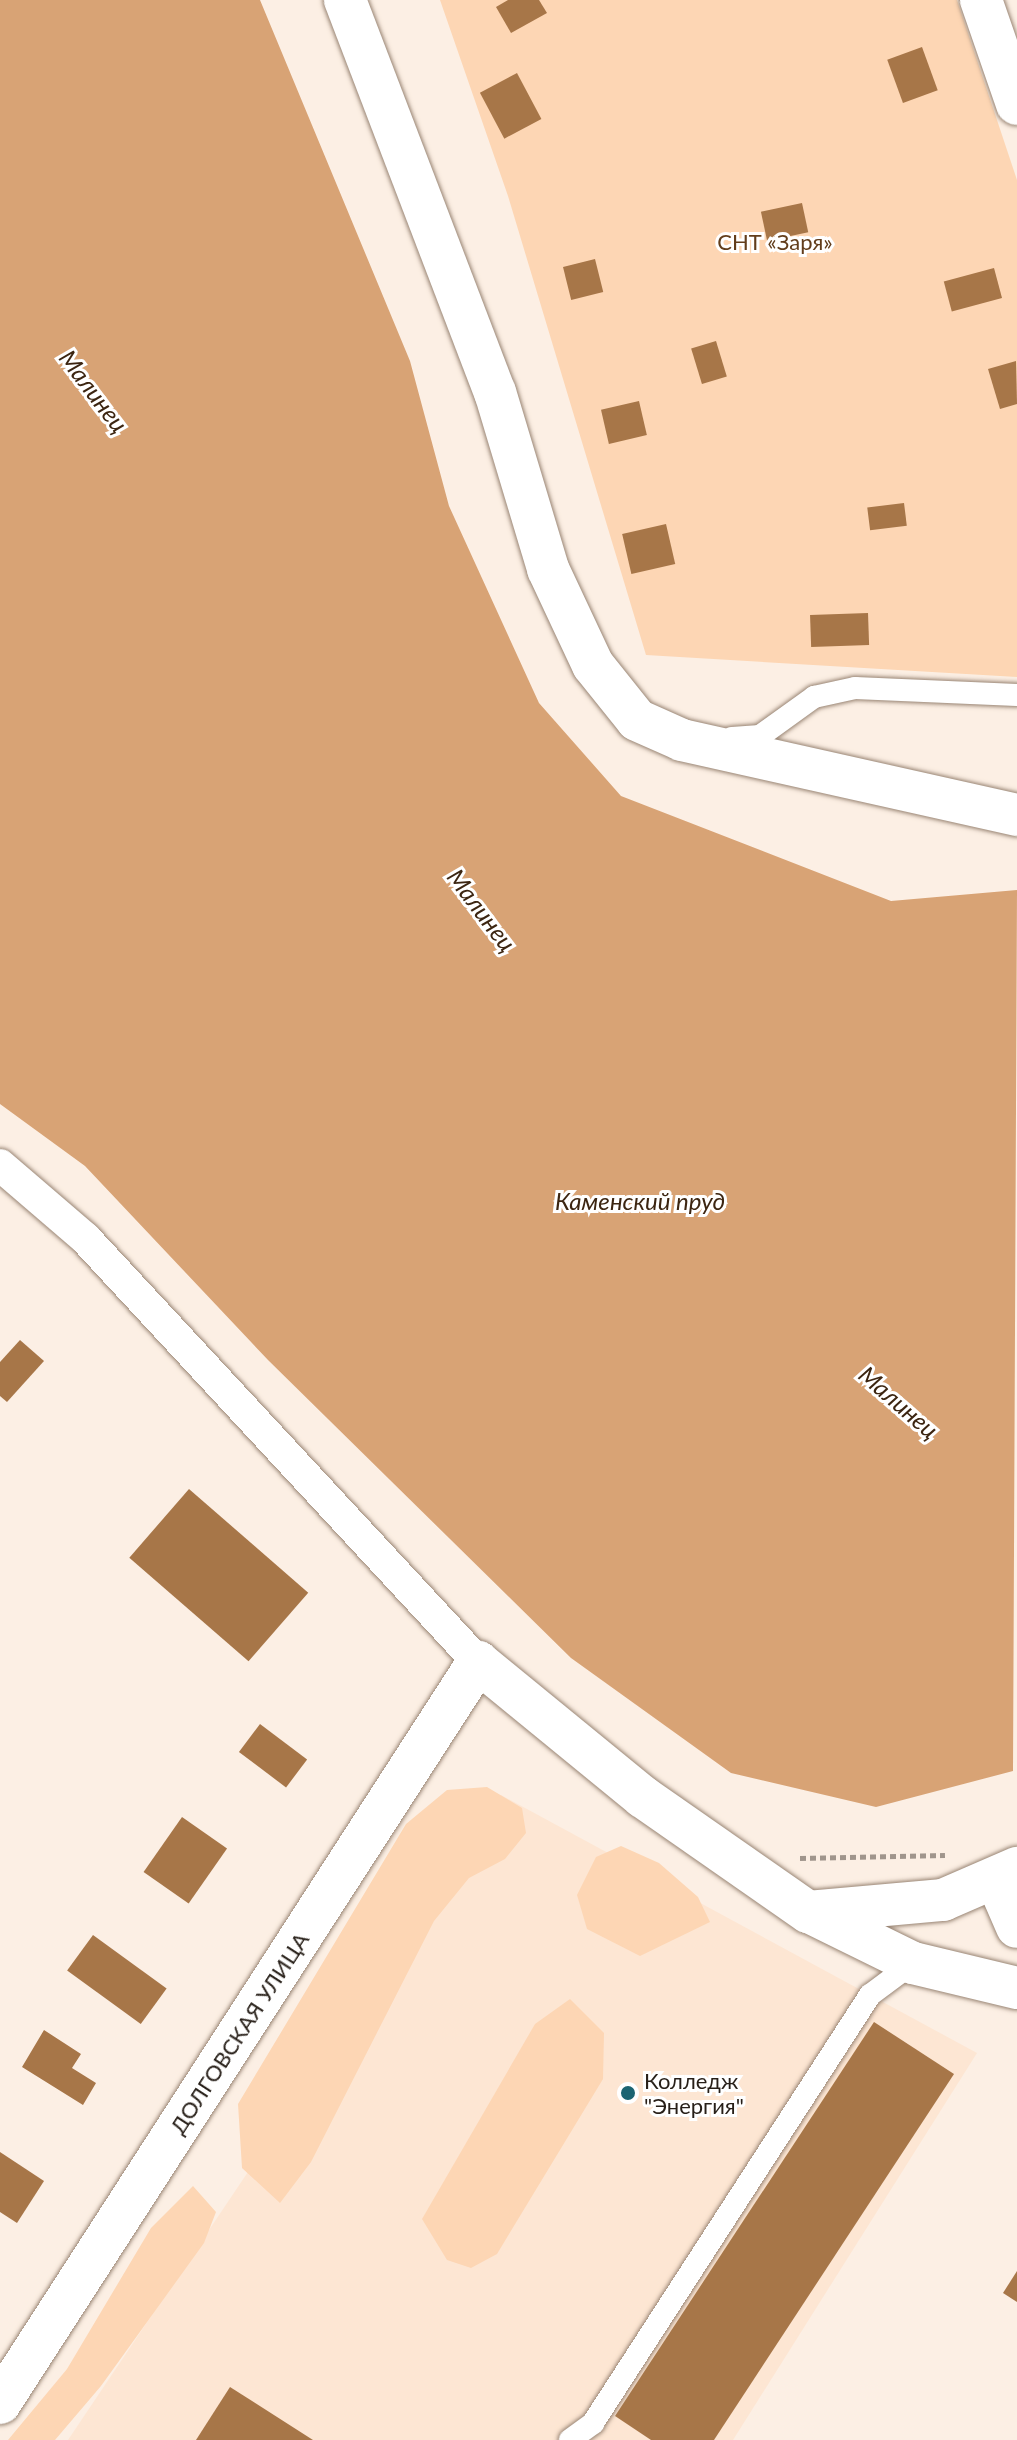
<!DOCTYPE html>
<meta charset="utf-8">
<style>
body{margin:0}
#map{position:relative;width:1017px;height:2440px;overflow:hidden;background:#fcefe4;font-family:Lato,sans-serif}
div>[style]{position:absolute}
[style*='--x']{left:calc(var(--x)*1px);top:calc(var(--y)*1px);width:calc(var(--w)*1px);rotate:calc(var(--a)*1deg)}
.built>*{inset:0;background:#fde6d3}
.green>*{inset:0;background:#fdd6b4}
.water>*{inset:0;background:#d8a375}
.building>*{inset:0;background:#a77648;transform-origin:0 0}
.path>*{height:5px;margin-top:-2.5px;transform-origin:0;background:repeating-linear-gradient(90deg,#a0958c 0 6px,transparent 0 10px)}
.roads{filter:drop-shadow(0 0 2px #998574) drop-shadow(0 0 2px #998574)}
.service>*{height:22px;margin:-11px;padding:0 11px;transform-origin:11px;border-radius:11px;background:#fff}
.pedestrian>*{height:32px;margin:-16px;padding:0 16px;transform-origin:16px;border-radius:16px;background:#fff}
.minor>*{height:42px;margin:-21px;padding:0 21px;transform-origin:21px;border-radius:21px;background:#fff}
.dots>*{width:22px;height:22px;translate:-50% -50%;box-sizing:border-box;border:4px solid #fff;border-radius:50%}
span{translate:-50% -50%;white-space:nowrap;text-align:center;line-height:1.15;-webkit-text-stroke:6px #fff;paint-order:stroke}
.park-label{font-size:22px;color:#623d1b}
.street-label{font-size:22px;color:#271f18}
.poi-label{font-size:22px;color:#271f18}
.left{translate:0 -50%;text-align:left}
.water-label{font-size:24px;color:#3c2511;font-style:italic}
</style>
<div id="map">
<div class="built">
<div style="clip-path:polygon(501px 1795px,977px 2053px,733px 2440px,68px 2440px)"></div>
</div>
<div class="green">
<div style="clip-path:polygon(440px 0,957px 0,1017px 180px,1017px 677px,646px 655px,508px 196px)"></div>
<div style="clip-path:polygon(487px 1787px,522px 1808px,526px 1833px,505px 1859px,469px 1878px,434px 1921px,311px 2162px,280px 2203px,242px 2168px,238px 2104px,406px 1824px,447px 1790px)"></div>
<div style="clip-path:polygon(621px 1846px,659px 1863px,698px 1897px,710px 1922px,640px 1956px,587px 1929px,577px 1895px,596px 1857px)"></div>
<div style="clip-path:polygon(570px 1999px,604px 2033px,603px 2079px,497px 2254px,471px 2268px,447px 2260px,422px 2219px,535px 2024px)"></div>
<div style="clip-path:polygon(193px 2186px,216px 2212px,204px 2243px,101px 2386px,55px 2440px,8px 2440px,67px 2369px,151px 2228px)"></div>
</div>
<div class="water">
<div style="clip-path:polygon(0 0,260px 0,410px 361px,449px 506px,539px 703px,621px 796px,891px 901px,1017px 890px,1013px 1771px,876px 1807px,731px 1773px,571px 1658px,268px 1360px,85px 1166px,0 1104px)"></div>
</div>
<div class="building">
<div style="clip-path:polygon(508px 0,539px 0,547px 13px,511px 33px,496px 7px)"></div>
<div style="left:922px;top:47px;width:46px;height:37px;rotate:70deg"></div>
<div style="left:517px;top:73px;width:52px;height:42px;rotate:62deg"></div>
<div style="left:802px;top:203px;width:30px;height:42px;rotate:78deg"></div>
<div style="left:595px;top:259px;width:34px;height:33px;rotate:76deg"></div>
<div style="left:994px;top:268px;width:31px;height:52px;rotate:75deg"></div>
<div style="left:716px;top:341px;width:37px;height:26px;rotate:73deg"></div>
<div style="clip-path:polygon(1016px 361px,1017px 404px,1000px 409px,988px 369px)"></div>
<div style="left:639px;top:401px;width:35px;height:39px;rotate:77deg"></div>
<div style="left:904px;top:503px;width:23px;height:37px;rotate:83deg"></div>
<div style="left:666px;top:524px;width:41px;height:45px;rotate:77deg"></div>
<div style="left:868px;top:613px;width:32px;height:58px;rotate:88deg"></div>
<div style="clip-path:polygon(20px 1340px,44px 1361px,7px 1402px,0 1396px,0 1362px)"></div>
<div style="left:189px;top:1489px;width:158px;height:91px;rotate:41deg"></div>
<div style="left:260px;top:1724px;width:59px;height:35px;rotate:37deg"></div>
<div style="left:182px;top:1817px;width:55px;height:67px;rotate:35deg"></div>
<div style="left:93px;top:1935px;width:91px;height:44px;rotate:36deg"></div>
<div style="clip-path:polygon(874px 2022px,954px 2074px,714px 2440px,651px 2440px,615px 2416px)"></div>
<div style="clip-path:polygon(44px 2030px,81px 2054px,72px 2068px,96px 2083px,83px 2105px,22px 2067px)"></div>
<div style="clip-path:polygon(0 2152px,44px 2181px,17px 2223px,0 2212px)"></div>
<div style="clip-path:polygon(1017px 2271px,1017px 2302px,1003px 2293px)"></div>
<div style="clip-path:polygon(230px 2387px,313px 2440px,196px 2440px)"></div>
</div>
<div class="path">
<div style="--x:800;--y:1858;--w:145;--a:-1.2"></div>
</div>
<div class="roads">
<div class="service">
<div style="--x:732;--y:738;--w:28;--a:-4"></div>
<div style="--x:760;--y:736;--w:67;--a:-35.8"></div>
<div style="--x:814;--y:697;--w:42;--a:-12.4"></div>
<div style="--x:855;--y:688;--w:162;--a:2.5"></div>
<div style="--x:570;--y:2440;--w:29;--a:-36"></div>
<div style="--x:593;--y:2423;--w:510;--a:-57.09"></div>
<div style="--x:870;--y:1995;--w:54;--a:-36.7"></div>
</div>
<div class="pedestrian">
<div style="--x:0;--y:1165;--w:112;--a:40.7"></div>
<div style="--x:85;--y:1238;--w:578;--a:47.17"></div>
</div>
<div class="minor">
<div style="--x:345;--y:0;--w:420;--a:69.1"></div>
<div style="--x:495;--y:392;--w:185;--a:73.3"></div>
<div style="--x:548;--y:569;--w:106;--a:64.9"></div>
<div style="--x:593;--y:665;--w:70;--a:51.3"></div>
<div style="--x:637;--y:720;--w:49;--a:24"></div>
<div style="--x:682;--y:740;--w:343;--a:12.6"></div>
<div style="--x:981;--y:0;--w:110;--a:70.9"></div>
<div style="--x:997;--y:1881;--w:50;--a:66.5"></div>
<div style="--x:809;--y:1912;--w:116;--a:26.1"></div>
<div style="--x:913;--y:1963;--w:107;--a:13.5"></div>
<div style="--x:0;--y:2403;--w:882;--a:-57.17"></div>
<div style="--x:478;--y:1662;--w:213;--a:39.3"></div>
<div style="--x:643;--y:1797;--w:201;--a:34.9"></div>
<div style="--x:808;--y:1912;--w:136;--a:-5.1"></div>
<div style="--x:943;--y:1900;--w:81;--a:-23.4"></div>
</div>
</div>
<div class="dots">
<div style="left:628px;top:2093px;background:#1b6472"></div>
</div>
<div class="park-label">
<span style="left:775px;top:242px">СНТ «Заря»</span>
</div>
<div class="street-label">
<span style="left:239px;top:2033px;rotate:-57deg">ДОЛГОВСКАЯ УЛИЦА</span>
</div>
<div class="poi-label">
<span class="left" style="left:644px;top:2093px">Колледж<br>"Энергия"</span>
</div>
<div class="water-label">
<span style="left:94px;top:391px;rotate:53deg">Малинец</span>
<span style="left:482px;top:910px;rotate:53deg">Малинец</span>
<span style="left:640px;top:1201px">Каменский пруд</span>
<span style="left:899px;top:1402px;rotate:41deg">Малинец</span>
</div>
</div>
